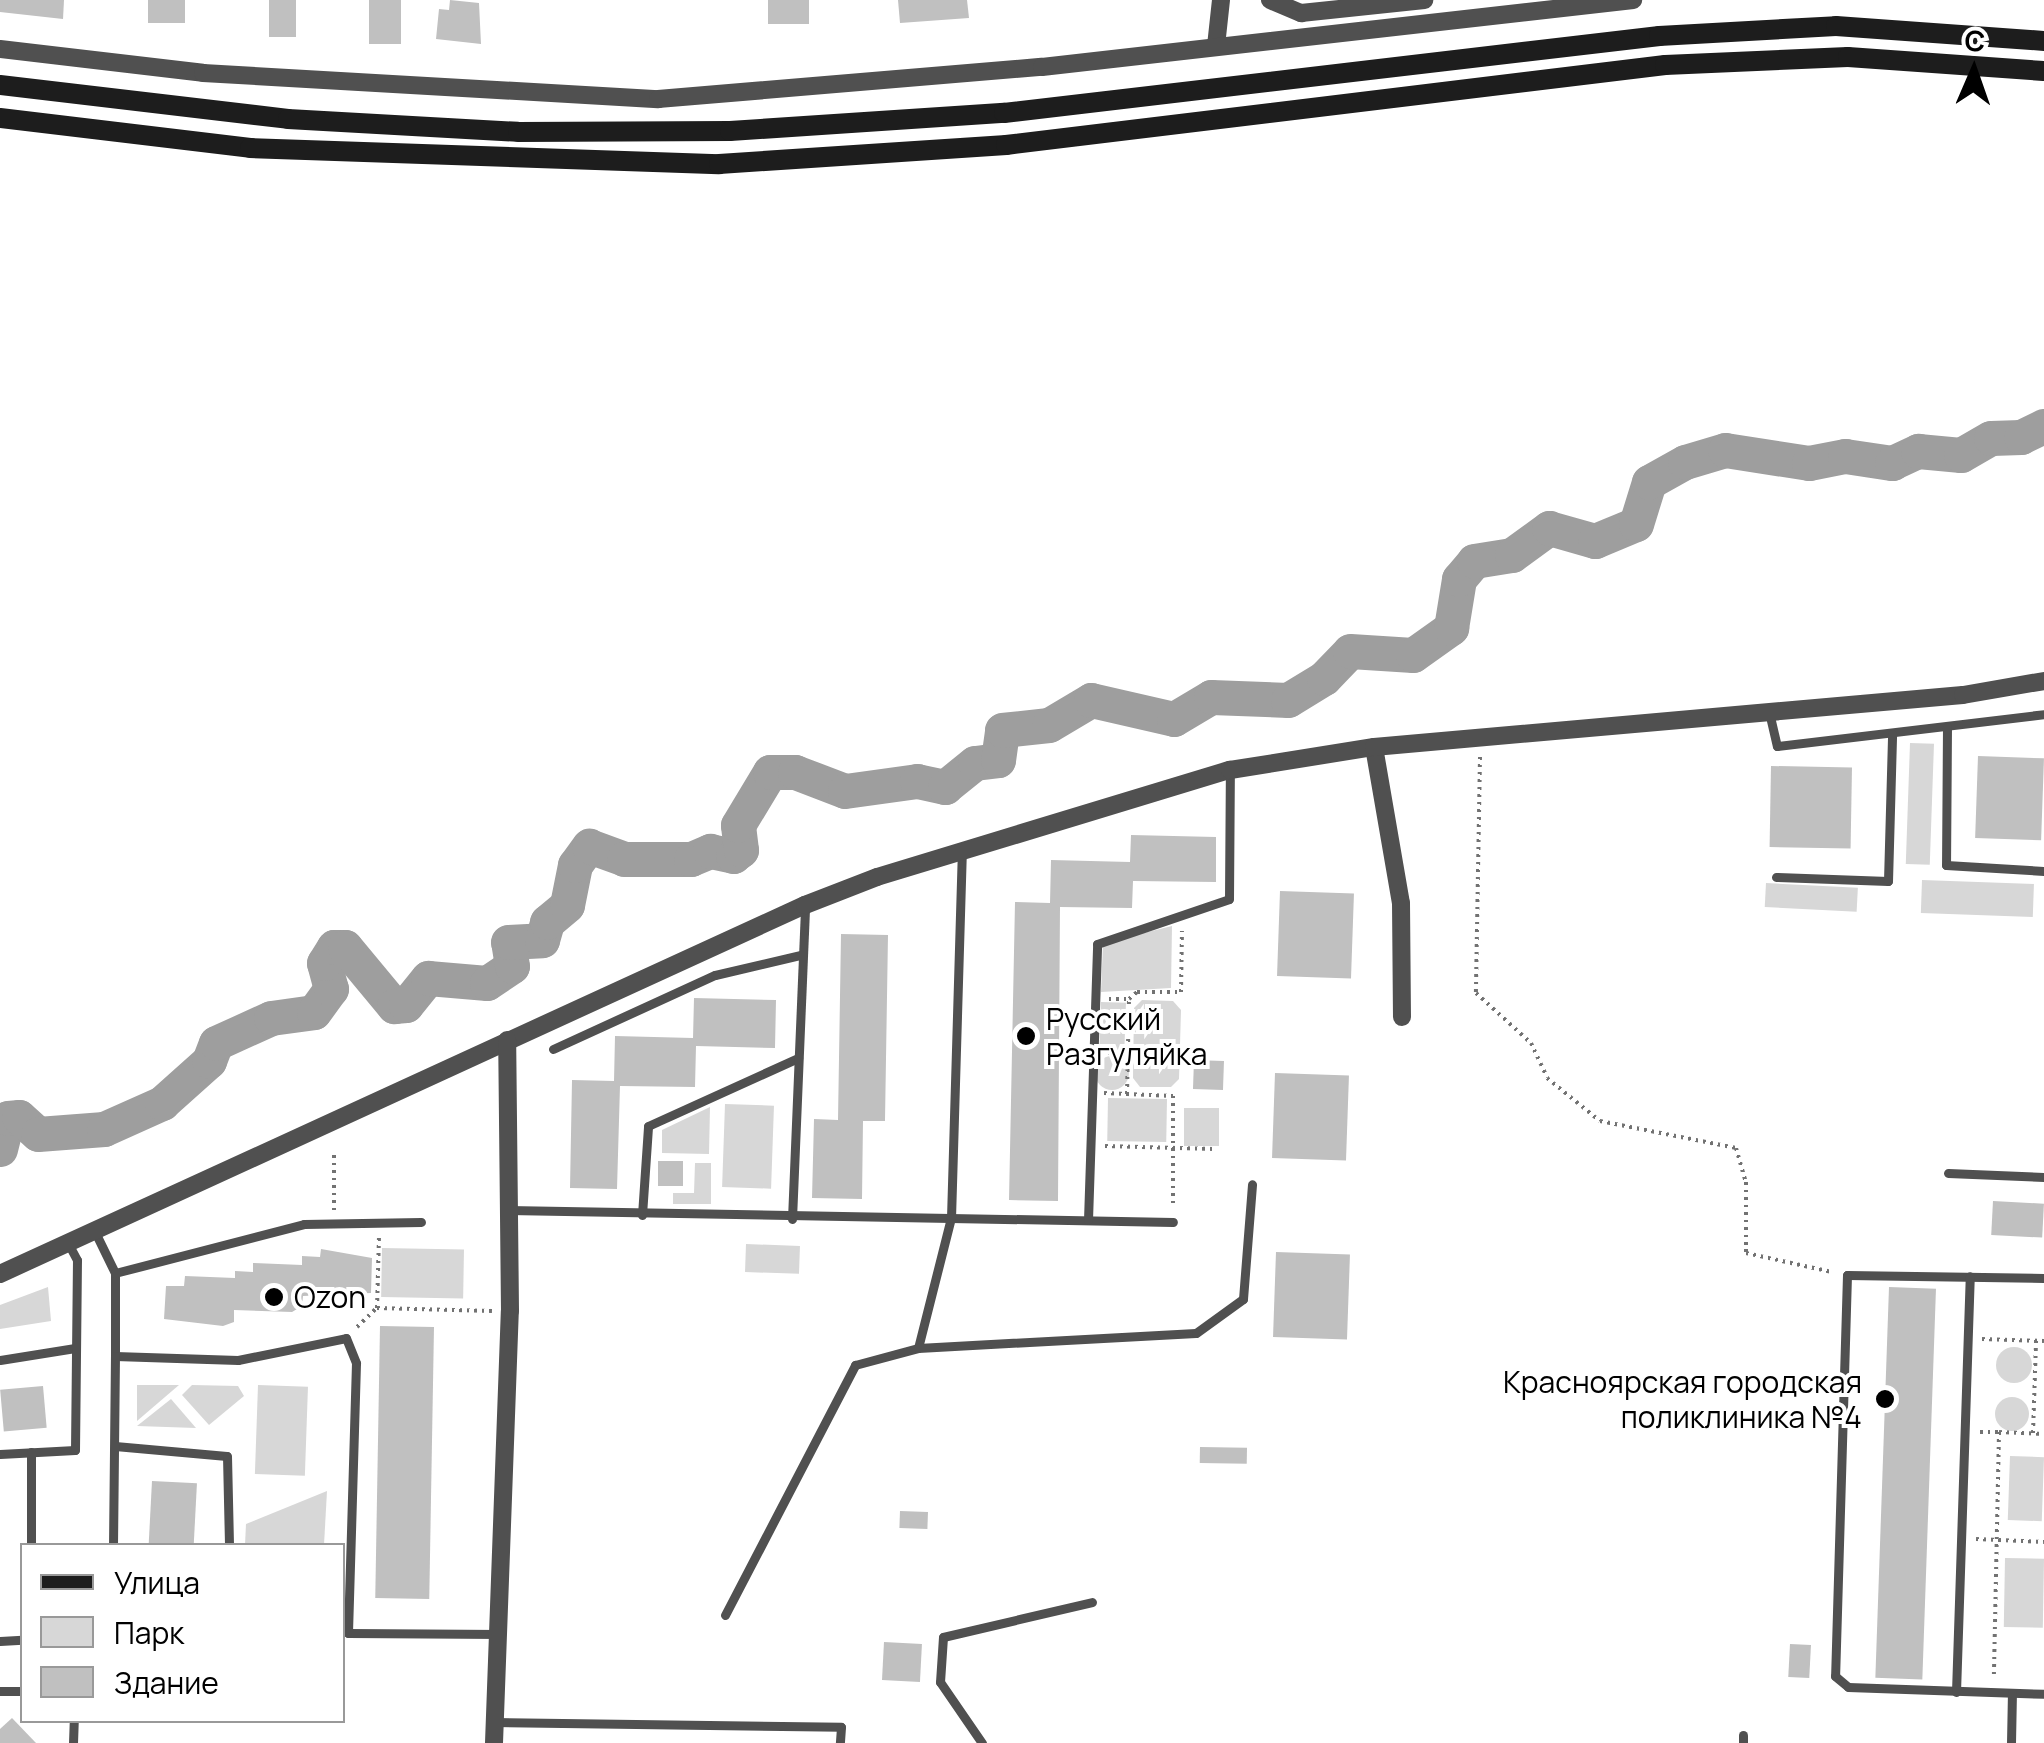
<!DOCTYPE html>
<meta charset="utf-8">
<style>
body{margin:0}
#map{position:relative;width:2044px;height:1743px;overflow:hidden;background:#fff;font-family:Manrope,sans-serif}
div>[style]{position:absolute}
[style*='--x']{left:calc(var(--x)*1px);top:calc(var(--y)*1px);width:calc(var(--w)*1px);rotate:calc(var(--a)*1deg)}
.green>*{inset:0;background:#d7d7d7;transform-origin:0 0}
.round{border-radius:50%}
.river>*{height:35px;margin:-17.5px;padding:0 17.5px;transform-origin:17.5px;border-radius:17.5px;background:#9e9e9e}
.building>*{inset:0;background:#c0c0c0;transform-origin:0 0}
.path>*{height:4px;margin-top:-2px;transform-origin:0;background:repeating-linear-gradient(90deg,#727272 0 2.5px,transparent 0 7.5px)}
.service>*{height:9px;margin:-4.5px;padding:0 4.5px;transform-origin:4.5px;border-radius:4.5px;background:#505050}
.minor>*{height:18px;margin:-9px;padding:0 9px;transform-origin:9px;border-radius:9px;background:#505050}
.secondary>*{height:20px;margin:-10px;padding:0 10px;transform-origin:10px;border-radius:10px;background:#1d1d1d}
.dots>*{width:28px;height:28px;translate:-50% -50%;box-sizing:border-box;border:5px solid #fff;border-radius:50%}
span{translate:-50% -50%;white-space:nowrap;text-align:center;line-height:1.15;-webkit-text-stroke:8px #fff;paint-order:stroke}
.poi-label{font-size:30px;color:#000}
.left{translate:0 -50%;text-align:left}
.right{translate:-100% -50%;text-align:right}
.legend{position:absolute;left:20px;top:1543px;width:325px;height:180px;box-sizing:border-box;background:#fff;border:2px solid #999;margin:0;padding:12px 18px;list-style:none;font-size:30px;color:#000}
.legend li{display:flex;align-items:center;gap:20px;height:50px}
.legend b{width:50px;border:2px solid #999}
.north{position:absolute;left:1924px;top:20px;width:100px;height:100px;-webkit-text-stroke:8px #fff;paint-order:stroke;rotate:2deg;font-size:28px;font-weight:700;line-height:40px;text-align:center;color:#000}
.north::after{content:'';display:block;margin:auto;width:35px;height:45px;background:#000;clip-path:polygon(50% 0,100% 100%,50% 72%,0 100%)}
</style>
<div id="map">
<div class="green">
<div style="left:1910px;top:743px;width:24px;height:121px;rotate:2deg"></div>
<div style="left:1922px;top:880px;width:112px;height:33px;rotate:2deg"></div>
<div style="left:1766px;top:883px;width:92px;height:24px;rotate:3deg"></div>
<div style="clip-path:polygon(1172px 926px,1171px 988px,1101px 992px,1103px 943px)"></div>
<div style="clip-path:polygon(1173px 1001px,1181px 1010px,1179px 1079px,1171px 1087px,1140px 1087px,1133px 1078px,1134px 1008px,1142px 1000px)"></div>
<div style="left:1101px;top:1002px;width:25px;height:48px;rotate:2deg"></div>
<div class="round" style="left:1095px;top:1056px;width:34px;height:34px"></div>
<div style="left:1108px;top:1098px;width:59px;height:43px;rotate:1deg"></div>
<div style="left:725px;top:1104px;width:49px;height:83px;rotate:2deg"></div>
<div style="clip-path:polygon(710px 1107px,709px 1154px,662px 1153px,662px 1130px)"></div>
<div style="left:1184px;top:1108px;width:35px;height:38px"></div>
<div style="clip-path:polygon(695px 1163px,711px 1163px,711px 1204px,673px 1204px,673px 1193px,694px 1193px)"></div>
<div style="left:746px;top:1244px;width:54px;height:28px;rotate:2deg"></div>
<div style="left:382px;top:1248px;width:82px;height:49px;rotate:1deg"></div>
<div style="clip-path:polygon(48px 1287px,51px 1321px,0 1329px,0 1305px)"></div>
<div class="round" style="left:1996px;top:1347px;width:36px;height:36px"></div>
<div style="clip-path:polygon(137px 1385px,179px 1385px,137px 1421px)"></div>
<div style="clip-path:polygon(192px 1385px,238px 1386px,244px 1396px,209px 1425px,182px 1395px)"></div>
<div style="left:258px;top:1385px;width:50px;height:89px;rotate:2deg"></div>
<div class="round" style="left:1995px;top:1397px;width:34px;height:34px"></div>
<div style="clip-path:polygon(171px 1399px,196px 1428px,137px 1426px)"></div>
<div style="left:2010px;top:1456px;width:34px;height:64px;rotate:2deg"></div>
<div style="clip-path:polygon(327px 1491px,324px 1545px,245px 1545px,246px 1524px)"></div>
<div style="left:2005px;top:1558px;width:39px;height:69px;rotate:1deg"></div>
</div>
<div class="river">
<div style="--x:0;--y:1149;--w:32;--a:-76"></div>
<div style="--x:8;--y:1118;--w:11;--a:-5"></div>
<div style="--x:19;--y:1117;--w:25;--a:42"></div>
<div style="--x:38;--y:1134;--w:66;--a:-4.3"></div>
<div style="--x:104;--y:1129;--w:64;--a:-24.1"></div>
<div style="--x:162;--y:1103;--w:63;--a:-41.8"></div>
<div style="--x:209;--y:1061;--w:19;--a:-69"></div>
<div style="--x:216;--y:1043;--w:60;--a:-24.4"></div>
<div style="--x:271;--y:1018;--w:43;--a:-7.9"></div>
<div style="--x:314;--y:1012;--w:29;--a:-54"></div>
<div style="--x:331;--y:989;--w:27;--a:-105"></div>
<div style="--x:324;--y:963;--w:19;--a:-58"></div>
<div style="--x:334;--y:947;--w:11;--a:0"></div>
<div style="--x:345;--y:947;--w:77;--a:50.3"></div>
<div style="--x:394;--y:1006;--w:12;--a:-5"></div>
<div style="--x:406;--y:1005;--w:35;--a:-51"></div>
<div style="--x:428;--y:978;--w:59;--a:4.8"></div>
<div style="--x:487;--y:983;--w:30;--a:-34"></div>
<div style="--x:512;--y:966;--w:24;--a:-99"></div>
<div style="--x:508;--y:942;--w:34;--a:-3"></div>
<div style="--x:542;--y:940;--w:19;--a:-74"></div>
<div style="--x:547;--y:922;--w:26;--a:-40"></div>
<div style="--x:567;--y:905;--w:41;--a:-78.7"></div>
<div style="--x:575;--y:865;--w:24;--a:-54"></div>
<div style="--x:589;--y:846;--w:37;--a:20"></div>
<div style="--x:624;--y:859;--w:67;--a:0"></div>
<div style="--x:691;--y:859;--w:21;--a:-23"></div>
<div style="--x:710;--y:851;--w:24;--a:12"></div>
<div style="--x:733;--y:856;--w:10;--a:-37"></div>
<div style="--x:741;--y:850;--w:25;--a:-97"></div>
<div style="--x:738;--y:825;--w:62;--a:-58.9"></div>
<div style="--x:770;--y:772;--w:25;--a:0"></div>
<div style="--x:795;--y:772;--w:53;--a:20.8"></div>
<div style="--x:845;--y:791;--w:73;--a:-7.9"></div>
<div style="--x:917;--y:781;--w:29;--a:12"></div>
<div style="--x:945;--y:787;--w:38;--a:-39"></div>
<div style="--x:975;--y:763;--w:23;--a:-7"></div>
<div style="--x:998;--y:760;--w:30;--a:-82"></div>
<div style="--x:1002;--y:730;--w:47;--a:-6.1"></div>
<div style="--x:1049;--y:725;--w:49;--a:-30.8"></div>
<div style="--x:1091;--y:700;--w:85;--a:12.9"></div>
<div style="--x:1174;--y:719;--w:43;--a:-30.7"></div>
<div style="--x:1211;--y:697;--w:77;--a:2.2"></div>
<div style="--x:1288;--y:700;--w:42;--a:-31.4"></div>
<div style="--x:1324;--y:678;--w:37;--a:-46"></div>
<div style="--x:1350;--y:651;--w:63;--a:3.6"></div>
<div style="--x:1413;--y:655;--w:47;--a:-35.4"></div>
<div style="--x:1451;--y:628;--w:50;--a:-80.7"></div>
<div style="--x:1459;--y:579;--w:23;--a:-50"></div>
<div style="--x:1474;--y:561;--w:38;--a:-9"></div>
<div style="--x:1512;--y:555;--w:46;--a:-36.1"></div>
<div style="--x:1549;--y:528;--w:48;--a:15.8"></div>
<div style="--x:1595;--y:541;--w:44;--a:-22.5"></div>
<div style="--x:1636;--y:524;--w:44;--a:-72.8"></div>
<div style="--x:1649;--y:482;--w:41;--a:-29.1"></div>
<div style="--x:1685;--y:462;--w:42;--a:-16.7"></div>
<div style="--x:1725;--y:450;--w:85;--a:8.8"></div>
<div style="--x:1809;--y:463;--w:37;--a:-11"></div>
<div style="--x:1845;--y:456;--w:48;--a:8.5"></div>
<div style="--x:1892;--y:463;--w:29;--a:-25"></div>
<div style="--x:1918;--y:451;--w:43;--a:5.3"></div>
<div style="--x:1961;--y:455;--w:34;--a:-30"></div>
<div style="--x:1991;--y:438;--w:30;--a:-2"></div>
<div style="--x:2021;--y:437;--w:25;--a:-26"></div>
</div>
<div class="building">
<div style="clip-path:polygon(0 0,64px 0,63px 19px,0 12px)"></div>
<div style="left:148px;top:0;width:37px;height:23px"></div>
<div style="left:269px;top:0;width:27px;height:37px"></div>
<div style="left:369px;top:0;width:32px;height:44px"></div>
<div style="clip-path:polygon(450px 0,479px 3px,481px 44px,436px 39px,439px 9px,449px 10px)"></div>
<div style="left:768px;top:0;width:41px;height:24px"></div>
<div style="clip-path:polygon(898px 0,967px 0,969px 18px,900px 23px)"></div>
<div style="left:1978px;top:756px;width:66px;height:82px;rotate:2deg"></div>
<div style="left:1771px;top:766px;width:81px;height:81px;rotate:1deg"></div>
<div style="clip-path:polygon(1131px 835px,1216px 837px,1216px 882px,1133px 881px,1132px 908px,1060px 907px,1058px 1201px,1009px 1200px,1015px 902px,1050px 903px,1051px 860px,1130px 862px)"></div>
<div style="left:1280px;top:891px;width:74px;height:85px;rotate:2deg"></div>
<div style="clip-path:polygon(841px 934px,888px 935px,885px 1121px,863px 1121px,862px 1199px,812px 1198px,814px 1119px,838px 1120px)"></div>
<div style="clip-path:polygon(694px 998px,776px 1000px,775px 1048px,696px 1046px,695px 1087px,620px 1086px,617px 1189px,570px 1188px,572px 1080px,614px 1081px,615px 1036px,693px 1038px)"></div>
<div style="left:1194px;top:1060px;width:30px;height:29px;rotate:2deg"></div>
<div style="left:1275px;top:1073px;width:74px;height:85px;rotate:2deg"></div>
<div style="left:658px;top:1161px;width:25px;height:25px"></div>
<div style="left:1993px;top:1201px;width:51px;height:34px;rotate:3deg"></div>
<div style="clip-path:polygon(321px 1249px,372px 1258px,371px 1293px,303px 1296px,302px 1306px,292px 1312px,234px 1310px,234px 1322px,223px 1326px,164px 1319px,166px 1286px,184px 1286px,185px 1276px,235px 1278px,235px 1271px,253px 1272px,253px 1263px,302px 1265px,302px 1256px,320px 1257px)"></div>
<div style="left:1276px;top:1252px;width:74px;height:85px;rotate:2deg"></div>
<div style="left:1889px;top:1287px;width:47px;height:391px;rotate:2deg"></div>
<div style="left:380px;top:1326px;width:54px;height:272px;rotate:1deg"></div>
<div style="left:43px;top:1386px;width:42px;height:43px;rotate:85deg"></div>
<div style="left:1200px;top:1447px;width:47px;height:16px;rotate:1deg"></div>
<div style="left:152px;top:1481px;width:45px;height:65px;rotate:3deg"></div>
<div style="left:900px;top:1511px;width:28px;height:17px;rotate:2deg"></div>
<div style="left:884px;top:1642px;width:38px;height:38px;rotate:3deg"></div>
<div style="left:1790px;top:1644px;width:21px;height:33px;rotate:3deg"></div>
<div style="clip-path:polygon(12px 1718px,36px 1743px,0 1743px,0 1729px)"></div>
</div>
<div class="path">
<div style="--x:1480;--y:757;--w:236;--a:91"></div>
<div style="--x:1476;--y:993;--w:74;--a:42.3"></div>
<div style="--x:1531;--y:1043;--w:38;--a:65"></div>
<div style="--x:1547;--y:1078;--w:68;--a:39.1"></div>
<div style="--x:1600;--y:1121;--w:139;--a:11.2"></div>
<div style="--x:1736;--y:1148;--w:35;--a:74"></div>
<div style="--x:1746;--y:1182;--w:71;--a:90"></div>
<div style="--x:1746;--y:1253;--w:88;--a:12.5"></div>
<div style="--x:1109;--y:999;--w:20;--a:0"></div>
<div style="--x:1108;--y:1053;--w:20;--a:0"></div>
<div style="--x:1104;--y:1093;--w:69;--a:2.5"></div>
<div style="--x:1173;--y:1096;--w:111;--a:90"></div>
<div style="--x:1127;--y:1094;--w:95;--a:-88.8"></div>
<div style="--x:1129;--y:999;--w:11;--a:-41"></div>
<div style="--x:1137;--y:992;--w:44;--a:0"></div>
<div style="--x:1181;--y:992;--w:61;--a:-89.1"></div>
<div style="--x:1105;--y:1146;--w:109;--a:1.6"></div>
<div style="--x:334;--y:1210;--w:59;--a:-90"></div>
<div style="--x:377;--y:1308;--w:115;--a:1.5"></div>
<div style="--x:357;--y:1327;--w:28;--a:-44"></div>
<div style="--x:377;--y:1308;--w:73;--a:-88.4"></div>
<div style="--x:1982;--y:1339;--w:62;--a:1.8"></div>
<div style="--x:1980;--y:1432;--w:19;--a:0"></div>
<div style="--x:1999;--y:1432;--w:246;--a:91.2"></div>
<div style="--x:1999;--y:1432;--w:45;--a:2.5"></div>
<div style="--x:2033;--y:1433;--w:92;--a:-88.1"></div>
<div style="--x:1976;--y:1539;--w:68;--a:2.5"></div>
</div>
<div class="service">
<div style="--x:1769;--y:712;--w:35;--a:77"></div>
<div style="--x:1777;--y:746;--w:269;--a:-6.8"></div>
<div style="--x:1947;--y:727;--w:138;--a:90.4"></div>
<div style="--x:1946;--y:865;--w:98;--a:3.5"></div>
<div style="--x:1776;--y:877;--w:112;--a:2"></div>
<div style="--x:1888;--y:881;--w:147;--a:-88.4"></div>
<div style="--x:553;--y:1049;--w:178;--a:-24.6"></div>
<div style="--x:715;--y:975;--w:87;--a:-13.2"></div>
<div style="--x:1948;--y:1173;--w:96;--a:2.4"></div>
<div style="--x:508;--y:1210;--w:665;--a:1.03"></div>
<div style="--x:642;--y:1215;--w:89;--a:-86.1"></div>
<div style="--x:648;--y:1126;--w:165;--a:-24.4"></div>
<div style="--x:792;--y:1219;--w:314;--a:-87.6"></div>
<div style="--x:1088;--y:1220;--w:276;--a:-88.1"></div>
<div style="--x:1097;--y:944;--w:139;--a:-18.8"></div>
<div style="--x:1229;--y:899;--w:129;--a:-89.6"></div>
<div style="--x:95;--y:1232;--w:46;--a:64"></div>
<div style="--x:115;--y:1273;--w:83;--a:90"></div>
<div style="--x:115;--y:1356;--w:123;--a:1.9"></div>
<div style="--x:238;--y:1360;--w:110;--a:-11.5"></div>
<div style="--x:346;--y:1338;--w:27;--a:68"></div>
<div style="--x:356;--y:1363;--w:270;--a:91.7"></div>
<div style="--x:348;--y:1633;--w:153;--a:0.4"></div>
<div style="--x:115;--y:1273;--w:195;--a:-14.5"></div>
<div style="--x:304;--y:1224;--w:117;--a:-1"></div>
<div style="--x:2044;--y:1278;--w:197;--a:-179.1"></div>
<div style="--x:1847;--y:1275;--w:401;--a:91.7"></div>
<div style="--x:1835;--y:1676;--w:17;--a:40"></div>
<div style="--x:1848;--y:1687;--w:196;--a:2"></div>
<div style="--x:918;--y:1348;--w:134;--a:-75.8"></div>
<div style="--x:951;--y:1218;--w:362;--a:-88.3"></div>
<div style="--x:0;--y:1360;--w:76;--a:-9.1"></div>
<div style="--x:115;--y:1446;--w:112;--a:5.1"></div>
<div style="--x:227;--y:1456;--w:90;--a:88.7"></div>
<div style="--x:0;--y:1454;--w:75;--a:-3.1"></div>
<div style="--x:75;--y:1450;--w:190;--a:-89.4"></div>
<div style="--x:77;--y:1260;--w:17;--a:-118"></div>
<div style="--x:31;--y:1546;--w:94;--a:-90"></div>
<div style="--x:113;--y:1546;--w:190;--a:-89.4"></div>
<div style="--x:725;--y:1615;--w:282;--a:-62.5"></div>
<div style="--x:855;--y:1365;--w:65;--a:-15.1"></div>
<div style="--x:918;--y:1348;--w:278;--a:-3.1"></div>
<div style="--x:1196;--y:1333;--w:58;--a:-35.9"></div>
<div style="--x:1243;--y:1299;--w:115;--a:-85.5"></div>
<div style="--x:0;--y:1641;--w:22;--a:-3"></div>
<div style="--x:0;--y:1691;--w:22;--a:0"></div>
<div style="--x:1956;--y:1692;--w:416;--a:-88.1"></div>
<div style="--x:496;--y:1722;--w:345;--a:0.8"></div>
<div style="--x:841;--y:1727;--w:16;--a:94"></div>
<div style="--x:1743;--y:1735;--w:8;--a:90"></div>
<div style="--x:73;--y:1743;--w:23;--a:-88"></div>
<div style="--x:982;--y:1743;--w:74;--a:-124.5"></div>
<div style="--x:940;--y:1682;--w:45;--a:-86.2"></div>
<div style="--x:943;--y:1637;--w:153;--a:-13.2"></div>
<div style="--x:2011;--y:1743;--w:50;--a:-88.9"></div>
</div>
<div class="minor">
<div style="--x:1270;--y:0;--w:34;--a:23"></div>
<div style="--x:1301;--y:13;--w:124;--a:-6"></div>
<div style="--x:1216;--y:46;--w:46;--a:-83.8"></div>
<div style="--x:0;--y:49;--w:204;--a:6.7"></div>
<div style="--x:203;--y:73;--w:456;--a:3.3"></div>
<div style="--x:658;--y:99;--w:385;--a:-4.8"></div>
<div style="--x:1042;--y:67;--w:595;--a:-6.47"></div>
<div style="--x:1374;--y:747;--w:158;--a:80.2"></div>
<div style="--x:1401;--y:903;--w:114;--a:89.5"></div>
<div style="--x:0;--y:1274;--w:886;--a:-24.63"></div>
<div style="--x:805;--y:905;--w:77;--a:-21.3"></div>
<div style="--x:877;--y:877;--w:369;--a:-16.9"></div>
<div style="--x:1230;--y:770;--w:146;--a:-9.1"></div>
<div style="--x:1374;--y:747;--w:591;--a:-5.05"></div>
<div style="--x:1963;--y:695;--w:82;--a:-9.8"></div>
<div style="--x:494;--y:1743;--w:432;--a:-87.9"></div>
<div style="--x:510;--y:1311;--w:271;--a:-90.6"></div>
</div>
<div class="secondary">
<div style="--x:0;--y:85;--w:290;--a:6.7"></div>
<div style="--x:288;--y:119;--w:230;--a:3.2"></div>
<div style="--x:518;--y:132;--w:212;--a:-0.3"></div>
<div style="--x:730;--y:131;--w:275;--a:-3.8"></div>
<div style="--x:1004;--y:113;--w:660;--a:-6.7"></div>
<div style="--x:1659;--y:36;--w:177;--a:-3.2"></div>
<div style="--x:1836;--y:26;--w:209;--a:4.1"></div>
<div style="--x:0;--y:118;--w:252;--a:6.8"></div>
<div style="--x:250;--y:148;--w:469;--a:2"></div>
<div style="--x:719;--y:164;--w:288;--a:-3.8"></div>
<div style="--x:1006;--y:145;--w:664;--a:-6.92"></div>
<div style="--x:1665;--y:65;--w:183;--a:-2.5"></div>
<div style="--x:1848;--y:57;--w:196;--a:4.1"></div>
</div>
<div class="dots">
<div style="left:1026px;top:1036px;background:#000"></div>
<div style="left:274px;top:1297px;background:#000"></div>
<div style="left:1885px;top:1399px;background:#000"></div>
</div>
<div class="poi-label">
<span class="left" style="left:1046px;top:1036px">Русский<br>Разгуляйка</span>
<span class="left" style="left:294px;top:1297px">Ozon</span>
<span class="right" style="left:1862px;top:1399px">Красноярская городская<br>поликлиника №4</span>
</div>
<ul class="legend">
<li><b style="height:12px;background:#1d1d1d"></b>Улица</li>
<li><b style="height:28px;background:#d7d7d7"></b>Парк</li>
<li><b style="height:28px;background:#c0c0c0"></b>Здание</li>
</ul>
<div class="north">С</div>
</div>
